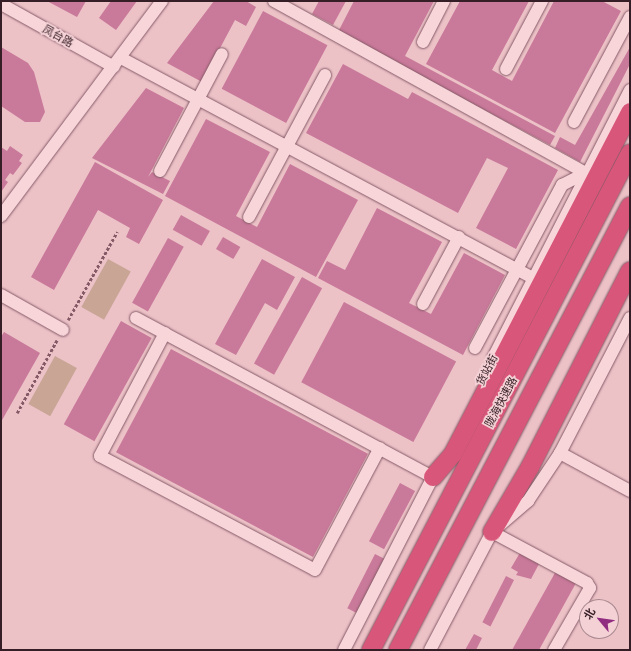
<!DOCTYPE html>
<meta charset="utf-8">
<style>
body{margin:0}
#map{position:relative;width:631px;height:651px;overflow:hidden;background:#ecc2c7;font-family:"Noto Serif","Noto Sans SC",serif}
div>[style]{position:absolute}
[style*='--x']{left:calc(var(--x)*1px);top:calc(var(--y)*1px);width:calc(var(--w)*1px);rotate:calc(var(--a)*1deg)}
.green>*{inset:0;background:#c9a596;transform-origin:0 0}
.building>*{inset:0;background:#c9799a;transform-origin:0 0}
.path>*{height:2.5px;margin-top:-1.25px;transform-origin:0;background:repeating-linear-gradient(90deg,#855a67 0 3px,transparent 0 5px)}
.roads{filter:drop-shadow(0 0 1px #855a67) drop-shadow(0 0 1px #855a67)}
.minor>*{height:12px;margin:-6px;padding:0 6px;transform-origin:6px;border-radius:6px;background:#f7d5d9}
.highway>*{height:18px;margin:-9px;padding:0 9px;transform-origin:9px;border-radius:9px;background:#d85679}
span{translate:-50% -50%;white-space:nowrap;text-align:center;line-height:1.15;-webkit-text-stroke:3.5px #f4d1d5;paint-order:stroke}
.street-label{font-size:11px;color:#351e26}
.frame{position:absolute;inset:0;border:2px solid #351e26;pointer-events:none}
.north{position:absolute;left:579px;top:599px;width:40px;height:40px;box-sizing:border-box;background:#f4d1d5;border:1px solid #a8898f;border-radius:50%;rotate:299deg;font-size:11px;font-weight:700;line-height:16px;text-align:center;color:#351e26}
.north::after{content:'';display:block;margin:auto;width:14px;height:18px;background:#912d81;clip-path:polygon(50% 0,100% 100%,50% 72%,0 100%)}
</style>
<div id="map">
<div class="green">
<div style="left:108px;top:259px;width:26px;height:55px;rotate:29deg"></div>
<div style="left:55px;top:356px;width:25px;height:55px;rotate:29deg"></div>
</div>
<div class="building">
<div style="clip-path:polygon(47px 1px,86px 1px,77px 17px)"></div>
<div style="clip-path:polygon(111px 1px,137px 1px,116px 30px,99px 18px)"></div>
<div style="clip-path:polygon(214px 1px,246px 1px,256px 7px,246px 26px,235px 20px,202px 82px,167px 63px)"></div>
<div style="clip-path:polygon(319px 1px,346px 1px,333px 25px,312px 14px)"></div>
<div style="clip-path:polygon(354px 1px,434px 1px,405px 56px,555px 136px,550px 145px,338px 32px)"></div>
<div style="clip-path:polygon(460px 1px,529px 1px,492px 70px,512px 81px,554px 1px,602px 1px,621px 11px,555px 133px,426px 64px)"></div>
<div style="left:263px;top:11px;width:73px;height:88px;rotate:28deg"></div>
<div style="clip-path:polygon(1px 47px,28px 63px,34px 72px,45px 112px,40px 122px,25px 122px,1px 106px)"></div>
<div style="clip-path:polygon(630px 47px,630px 64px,580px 162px,555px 148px,560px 137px,575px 145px)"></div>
<div style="clip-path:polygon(343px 64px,408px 99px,412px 92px,558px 170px,516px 249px,476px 228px,508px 168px,487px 158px,458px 213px,306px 133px)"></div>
<div style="clip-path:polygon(146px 88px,184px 108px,148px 177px,152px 172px,170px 181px,163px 194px,92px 158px)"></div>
<div style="clip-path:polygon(206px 119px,270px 152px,236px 216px,257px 227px,290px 164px,358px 200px,316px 277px,165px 196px)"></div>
<div style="clip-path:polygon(10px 146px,23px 155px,19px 161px,22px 163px,13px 175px,10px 173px,5px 180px,8px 182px,1px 192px,1px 147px,7px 151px)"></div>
<div style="clip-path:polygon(95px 162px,163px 200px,139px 244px,126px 237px,130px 228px,98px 210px,54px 290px,31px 277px)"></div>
<div style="clip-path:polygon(377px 208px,442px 242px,409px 303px,431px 314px,464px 253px,505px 275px,463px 355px,318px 278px,327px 261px,345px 270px)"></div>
<div style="left:181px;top:215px;width:33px;height:17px;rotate:29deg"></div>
<div style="left:223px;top:237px;width:20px;height:14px;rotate:30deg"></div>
<div style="left:168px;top:238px;width:18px;height:74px;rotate:29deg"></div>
<div style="clip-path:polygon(262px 259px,295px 277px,277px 310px,265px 303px,236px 355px,215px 344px)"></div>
<div style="left:302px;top:277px;width:23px;height:99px;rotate:29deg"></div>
<div style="left:344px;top:302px;width:127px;height:91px;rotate:28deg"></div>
<div style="left:121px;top:321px;width:35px;height:118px;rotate:29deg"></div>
<div style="clip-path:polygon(4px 332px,40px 353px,1px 422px,1px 337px)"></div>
<div style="left:171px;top:349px;width:223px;height:117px;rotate:28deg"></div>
<div style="left:400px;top:483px;width:17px;height:66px;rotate:28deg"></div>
<div style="clip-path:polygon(521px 551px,540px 562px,531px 579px,516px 575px,518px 572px,511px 568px)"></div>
<div style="left:375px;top:554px;width:11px;height:61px;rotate:27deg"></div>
<div style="clip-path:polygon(556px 571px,576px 583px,539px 650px,512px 650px)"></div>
<div style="left:506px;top:576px;width:9px;height:52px;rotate:27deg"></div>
<div style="clip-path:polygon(474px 634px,482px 638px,476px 650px,465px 650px)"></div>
</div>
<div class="path">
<div style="--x:68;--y:320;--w:101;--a:-60.9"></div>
<div style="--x:17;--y:413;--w:83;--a:-61.3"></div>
</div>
<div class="roads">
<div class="minor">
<div style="--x:274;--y:1;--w:356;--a:28.9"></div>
<div style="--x:1;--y:4;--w:129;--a:29.1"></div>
<div style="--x:423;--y:42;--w:46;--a:-62.9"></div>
<div style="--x:121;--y:58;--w:467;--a:28.1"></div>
<div style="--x:506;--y:69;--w:77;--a:-62.1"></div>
<div style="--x:574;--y:122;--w:119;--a:-61.9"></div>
<div style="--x:160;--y:171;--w:132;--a:-62.1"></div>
<div style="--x:1;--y:216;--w:269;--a:-53.2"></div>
<div style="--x:249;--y:217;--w:161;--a:-61.8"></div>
<div style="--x:1;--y:295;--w:71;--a:29.4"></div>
<div style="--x:423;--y:304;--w:76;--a:-61.8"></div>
<div style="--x:136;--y:318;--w:337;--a:28.2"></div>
<div style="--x:165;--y:333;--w:139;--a:117.9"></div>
<div style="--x:100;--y:456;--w:243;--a:27.9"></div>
<div style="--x:315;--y:570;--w:138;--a:-62"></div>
<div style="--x:475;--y:348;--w:185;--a:-61.9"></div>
<div style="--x:562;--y:185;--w:27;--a:-27"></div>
<div style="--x:493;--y:358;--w:301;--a:-62.9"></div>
<div style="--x:560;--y:453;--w:80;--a:28.5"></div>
<div style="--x:492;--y:532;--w:108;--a:28.2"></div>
<div style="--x:587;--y:583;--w:6;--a:59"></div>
<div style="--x:590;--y:588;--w:72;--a:120.1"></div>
<div style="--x:344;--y:650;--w:201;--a:-62.8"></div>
<div style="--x:430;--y:650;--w:133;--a:-62.3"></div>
<div style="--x:492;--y:532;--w:48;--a:-40.7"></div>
<div style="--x:528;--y:501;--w:58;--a:-56.3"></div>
<div style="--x:560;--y:453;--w:152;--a:-62.6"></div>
</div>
<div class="highway">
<div style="--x:433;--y:477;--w:30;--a:-49"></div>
<div style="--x:453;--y:454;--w:385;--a:-62.6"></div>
<div style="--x:492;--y:532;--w:75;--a:-59.7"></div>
<div style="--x:530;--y:467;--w:220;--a:-63"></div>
<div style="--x:371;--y:650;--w:560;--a:-62.47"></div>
<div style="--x:398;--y:650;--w:501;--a:-62.41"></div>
</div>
</div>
<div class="street-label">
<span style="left:58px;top:36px;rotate:29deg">凤台路</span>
<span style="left:487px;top:370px;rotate:-63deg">货站街</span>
<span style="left:501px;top:402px;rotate:-62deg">陇海快速路</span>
</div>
<div class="frame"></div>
<div class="north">北</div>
</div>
